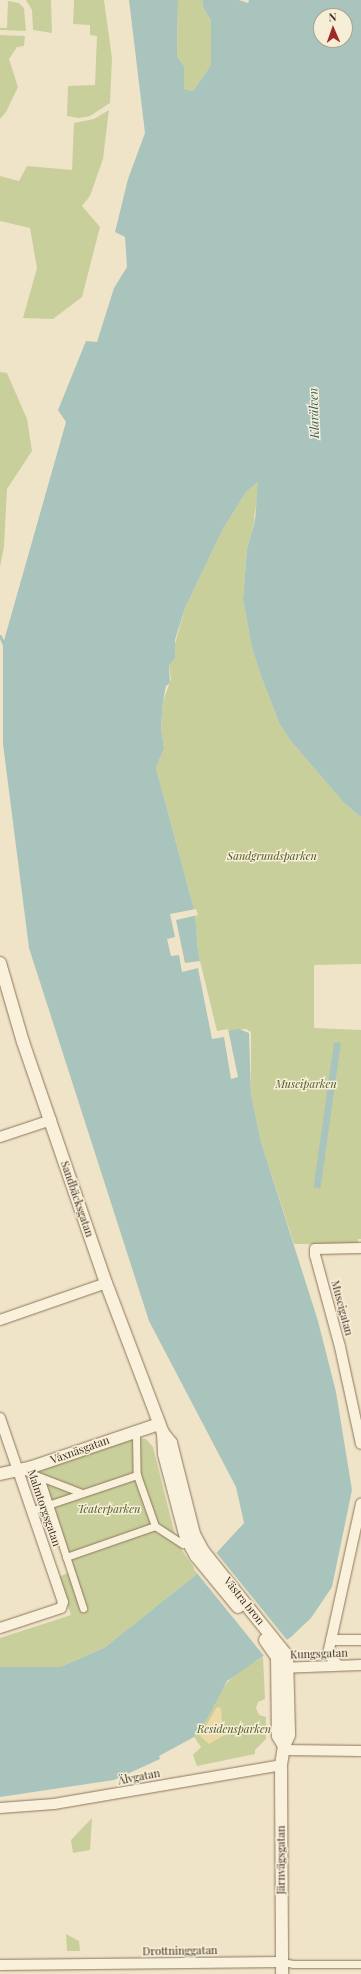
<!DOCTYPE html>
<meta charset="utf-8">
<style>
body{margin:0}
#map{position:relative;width:361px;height:1974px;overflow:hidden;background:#f0e4c8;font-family:"Playfair Display",serif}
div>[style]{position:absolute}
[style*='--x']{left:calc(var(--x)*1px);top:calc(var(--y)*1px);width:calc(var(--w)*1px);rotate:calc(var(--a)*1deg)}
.green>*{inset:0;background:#c9cf9b}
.sand>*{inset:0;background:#ecd9a5}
.water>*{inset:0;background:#a9c4bc;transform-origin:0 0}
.pier>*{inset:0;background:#f0e4c8;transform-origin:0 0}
.stream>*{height:3px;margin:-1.5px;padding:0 1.5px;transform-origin:1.5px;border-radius:1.5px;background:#a9c4bc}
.roads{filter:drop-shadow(0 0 1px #8d765c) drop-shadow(0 0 1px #8d765c)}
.pedestrian>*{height:7px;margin:-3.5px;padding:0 3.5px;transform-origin:3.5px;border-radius:3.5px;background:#faf1dc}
.minor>*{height:10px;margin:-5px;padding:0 5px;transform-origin:5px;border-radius:5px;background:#faf1dc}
.tertiary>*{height:12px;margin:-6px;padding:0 6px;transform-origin:6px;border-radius:6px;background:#faf1dc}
span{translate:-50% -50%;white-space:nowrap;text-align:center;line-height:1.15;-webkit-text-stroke:3px #f7eed8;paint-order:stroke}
.park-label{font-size:11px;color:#4d5a26;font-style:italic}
.street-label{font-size:11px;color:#3d2e20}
.water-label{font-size:12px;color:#2f5d5a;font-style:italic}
.north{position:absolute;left:313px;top:8px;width:40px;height:40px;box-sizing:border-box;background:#f7eed8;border:1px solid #ada18e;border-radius:50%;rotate:358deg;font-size:11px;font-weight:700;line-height:16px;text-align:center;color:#3d2e20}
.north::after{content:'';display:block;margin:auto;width:14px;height:18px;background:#9e2a2b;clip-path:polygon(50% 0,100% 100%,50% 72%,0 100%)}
</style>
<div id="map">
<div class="green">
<div style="clip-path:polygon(26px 0,51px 0,52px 33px,33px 30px,32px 10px)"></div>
<div style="clip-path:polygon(74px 0,104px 0,112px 58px,110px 103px,90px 116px,79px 118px,67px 116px,68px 86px,95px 85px,97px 36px,90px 35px,90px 25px,73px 24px)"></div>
<div style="clip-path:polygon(178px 0,202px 0,203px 7px,211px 21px,211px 65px,193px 91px,184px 89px,184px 66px,177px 56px)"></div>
<div style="clip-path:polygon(8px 1px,19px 3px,24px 8px,26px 31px,0 30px,0 28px,7px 28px)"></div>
<div style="clip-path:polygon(0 35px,25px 36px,24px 46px,17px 47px,9px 59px,18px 87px,6px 112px,0 119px)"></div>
<div style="clip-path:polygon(109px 110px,103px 159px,90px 196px,82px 206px,100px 227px,82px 297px,53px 319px,23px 318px,37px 268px,30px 228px,0 221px,0 176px,19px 181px,27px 166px,72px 170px,74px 123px,94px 119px)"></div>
<div style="clip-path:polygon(0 372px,7px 373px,27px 419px,32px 451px,7px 489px,4px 547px,0 567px)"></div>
<div style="clip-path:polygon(258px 482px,260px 483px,254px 517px,255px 520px,247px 549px,243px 599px,252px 648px,261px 676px,279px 723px,290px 740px,344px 803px,361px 817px,361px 964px,314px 965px,314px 1028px,361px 1030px,361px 1239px,358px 1239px,358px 1244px,294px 1244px,261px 1142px,251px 1094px,251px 1032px,246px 1029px,215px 1033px,198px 951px,195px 913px,156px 768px,164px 748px,161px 728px,163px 701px,171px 679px,169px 665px,185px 608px,223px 529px,246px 492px)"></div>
<div style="clip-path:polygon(131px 1438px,146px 1439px,153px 1447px,174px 1531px,183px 1552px,198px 1573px,104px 1648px,60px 1667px,0 1667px,0 1638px,71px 1615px,58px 1577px,68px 1573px,39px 1485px,31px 1487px,28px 1474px)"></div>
<div style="clip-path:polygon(263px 1657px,265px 1699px,258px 1702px,256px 1708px,259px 1715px,266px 1717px,266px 1739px,255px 1750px,255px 1754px,197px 1766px,193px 1755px,201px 1747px,194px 1737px,207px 1719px,220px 1691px,235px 1674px)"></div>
<div style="clip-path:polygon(92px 1818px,90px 1850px,73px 1853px,71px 1840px)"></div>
<div style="clip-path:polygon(66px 1934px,79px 1941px,80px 1951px,67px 1951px)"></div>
</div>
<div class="sand">
<div style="clip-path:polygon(217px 1707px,221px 1708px,222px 1720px,228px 1733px,209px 1744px,200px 1736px)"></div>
</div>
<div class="water">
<div style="clip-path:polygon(evenodd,129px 0,178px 0,177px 56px,184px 66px,184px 89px,193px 91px,211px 65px,211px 21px,203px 7px,202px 0,239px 0,248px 3px,249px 0,361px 0,361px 817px,344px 803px,290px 740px,279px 723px,261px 676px,252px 648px,243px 599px,247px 549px,255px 521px,258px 482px,246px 492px,223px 529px,185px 608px,175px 640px,175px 658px,169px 665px,170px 683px,166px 686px,163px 701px,161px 728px,164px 748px,156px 768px,195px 913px,198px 951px,215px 1033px,239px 1029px,249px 1033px,251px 1094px,261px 1142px,318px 1321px,336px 1392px,352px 1490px,332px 1587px,311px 1618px,291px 1637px,227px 1681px,207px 1719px,194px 1737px,159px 1756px,160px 1759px,114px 1780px,0 1797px,0 1667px,60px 1667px,104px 1648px,198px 1573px,244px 1523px,236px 1487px,149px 1321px,29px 948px,3px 744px,3px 644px,66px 422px,58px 410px,86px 341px,97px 342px,114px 288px,127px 267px,125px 237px,115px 232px,128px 179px,145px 133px,129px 0,321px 16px,345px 16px,345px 40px,321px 40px,321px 16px)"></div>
<div style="left:334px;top:1042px;width:7px;height:147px;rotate:8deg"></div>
</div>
<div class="pier">
<div style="clip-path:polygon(196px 909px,198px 915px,176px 920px,185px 963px,200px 961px,217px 1031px,228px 1029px,238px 1077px,231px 1079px,224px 1037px,212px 1039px,198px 968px,182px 972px,179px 955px,171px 956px,167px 939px,175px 937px,170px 914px)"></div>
<div style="left:215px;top:1551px;width:117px;height:28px;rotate:51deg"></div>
</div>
<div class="stream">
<div style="--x:0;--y:636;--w:12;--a:66"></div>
</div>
<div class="roads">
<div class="pedestrian">
<div style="--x:136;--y:1436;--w:39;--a:89"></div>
<div style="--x:137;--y:1475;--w:54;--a:70.6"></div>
<div style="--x:155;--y:1526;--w:33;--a:33"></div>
<div style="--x:25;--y:1471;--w:61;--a:21.1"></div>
<div style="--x:40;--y:1477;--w:138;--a:71.8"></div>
<div style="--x:33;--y:1510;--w:110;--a:-18.6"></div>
<div style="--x:66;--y:1557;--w:94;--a:-19.2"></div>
<div style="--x:282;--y:1962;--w:11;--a:10"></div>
<div style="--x:293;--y:1964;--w:68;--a:0"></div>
</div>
<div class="minor">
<div style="--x:0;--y:1137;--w:54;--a:-18.4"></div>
<div style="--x:361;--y:1248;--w:46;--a:178.8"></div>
<div style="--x:315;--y:1249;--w:6;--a:90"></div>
<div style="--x:315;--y:1255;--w:95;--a:74.8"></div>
<div style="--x:340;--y:1347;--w:99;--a:77.8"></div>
<div style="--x:0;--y:1320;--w:112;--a:-19.2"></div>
<div style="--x:0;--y:1418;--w:194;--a:71.1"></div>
<div style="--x:63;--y:1602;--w:6;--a:108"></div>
<div style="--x:61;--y:1608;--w:64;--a:161.8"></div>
<div style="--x:331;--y:1640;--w:30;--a:0"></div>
<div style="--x:338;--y:1665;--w:15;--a:-132"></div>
<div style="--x:328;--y:1654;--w:154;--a:-77.6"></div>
<div style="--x:279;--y:1668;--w:82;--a:-2.1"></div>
<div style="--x:284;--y:1750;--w:77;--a:0.7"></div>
<div style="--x:0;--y:1808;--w:54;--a:-4.2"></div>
<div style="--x:54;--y:1804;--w:230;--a:-9.7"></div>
<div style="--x:0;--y:1965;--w:282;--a:-0.6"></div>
</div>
<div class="tertiary">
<div style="--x:0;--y:963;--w:82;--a:73.8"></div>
<div style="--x:23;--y:1042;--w:255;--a:71"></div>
<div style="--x:106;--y:1283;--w:160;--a:69.2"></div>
<div style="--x:163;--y:1433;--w:13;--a:51"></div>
<div style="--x:171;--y:1443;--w:94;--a:75.8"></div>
<div style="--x:194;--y:1534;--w:19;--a:62"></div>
<div style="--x:203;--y:1551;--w:134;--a:51.3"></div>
<div style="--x:287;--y:1656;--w:79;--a:88.5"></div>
<div style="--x:289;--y:1735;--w:12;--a:114"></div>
<div style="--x:163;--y:1433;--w:21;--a:87"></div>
<div style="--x:164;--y:1454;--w:87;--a:75.3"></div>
<div style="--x:186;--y:1538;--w:21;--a:61"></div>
<div style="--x:196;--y:1556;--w:66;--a:50.5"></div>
<div style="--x:0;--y:1474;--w:33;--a:-12"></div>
<div style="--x:32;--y:1467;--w:134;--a:-18.7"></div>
<div style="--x:265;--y:1640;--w:21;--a:55"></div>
<div style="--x:277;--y:1657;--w:79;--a:89.3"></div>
<div style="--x:278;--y:1736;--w:12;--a:59"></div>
<div style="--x:284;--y:1746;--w:19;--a:99"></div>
<div style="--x:281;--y:1765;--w:209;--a:89.7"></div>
</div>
</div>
<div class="park-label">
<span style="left:272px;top:856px">Sandgrundsparken</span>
<span style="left:306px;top:1084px">Museiparken</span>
<span style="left:109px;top:1509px">Teaterparken</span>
<span style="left:234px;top:1729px">Residensparken</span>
</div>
<div class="street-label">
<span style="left:77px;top:1199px;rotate:71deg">Sandbäcksgatan</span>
<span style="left:342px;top:1308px;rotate:75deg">Museigatan</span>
<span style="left:80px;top:1450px;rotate:-20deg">Våxnäsgatan</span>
<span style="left:44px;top:1508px;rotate:71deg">Malmtorgsgatan</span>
<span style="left:244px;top:1601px;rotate:51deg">Västra bron</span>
<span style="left:319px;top:1654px;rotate:-2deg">Kungsgatan</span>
<span style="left:139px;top:1777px;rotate:-11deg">Älvgatan</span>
<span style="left:281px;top:1860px;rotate:-90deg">Järnvägsgatan</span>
<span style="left:180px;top:1951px;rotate:-1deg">Drottninggatan</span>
</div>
<div class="water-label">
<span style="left:314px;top:413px;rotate:-92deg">Klarälven</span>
</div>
<div class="north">N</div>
</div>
